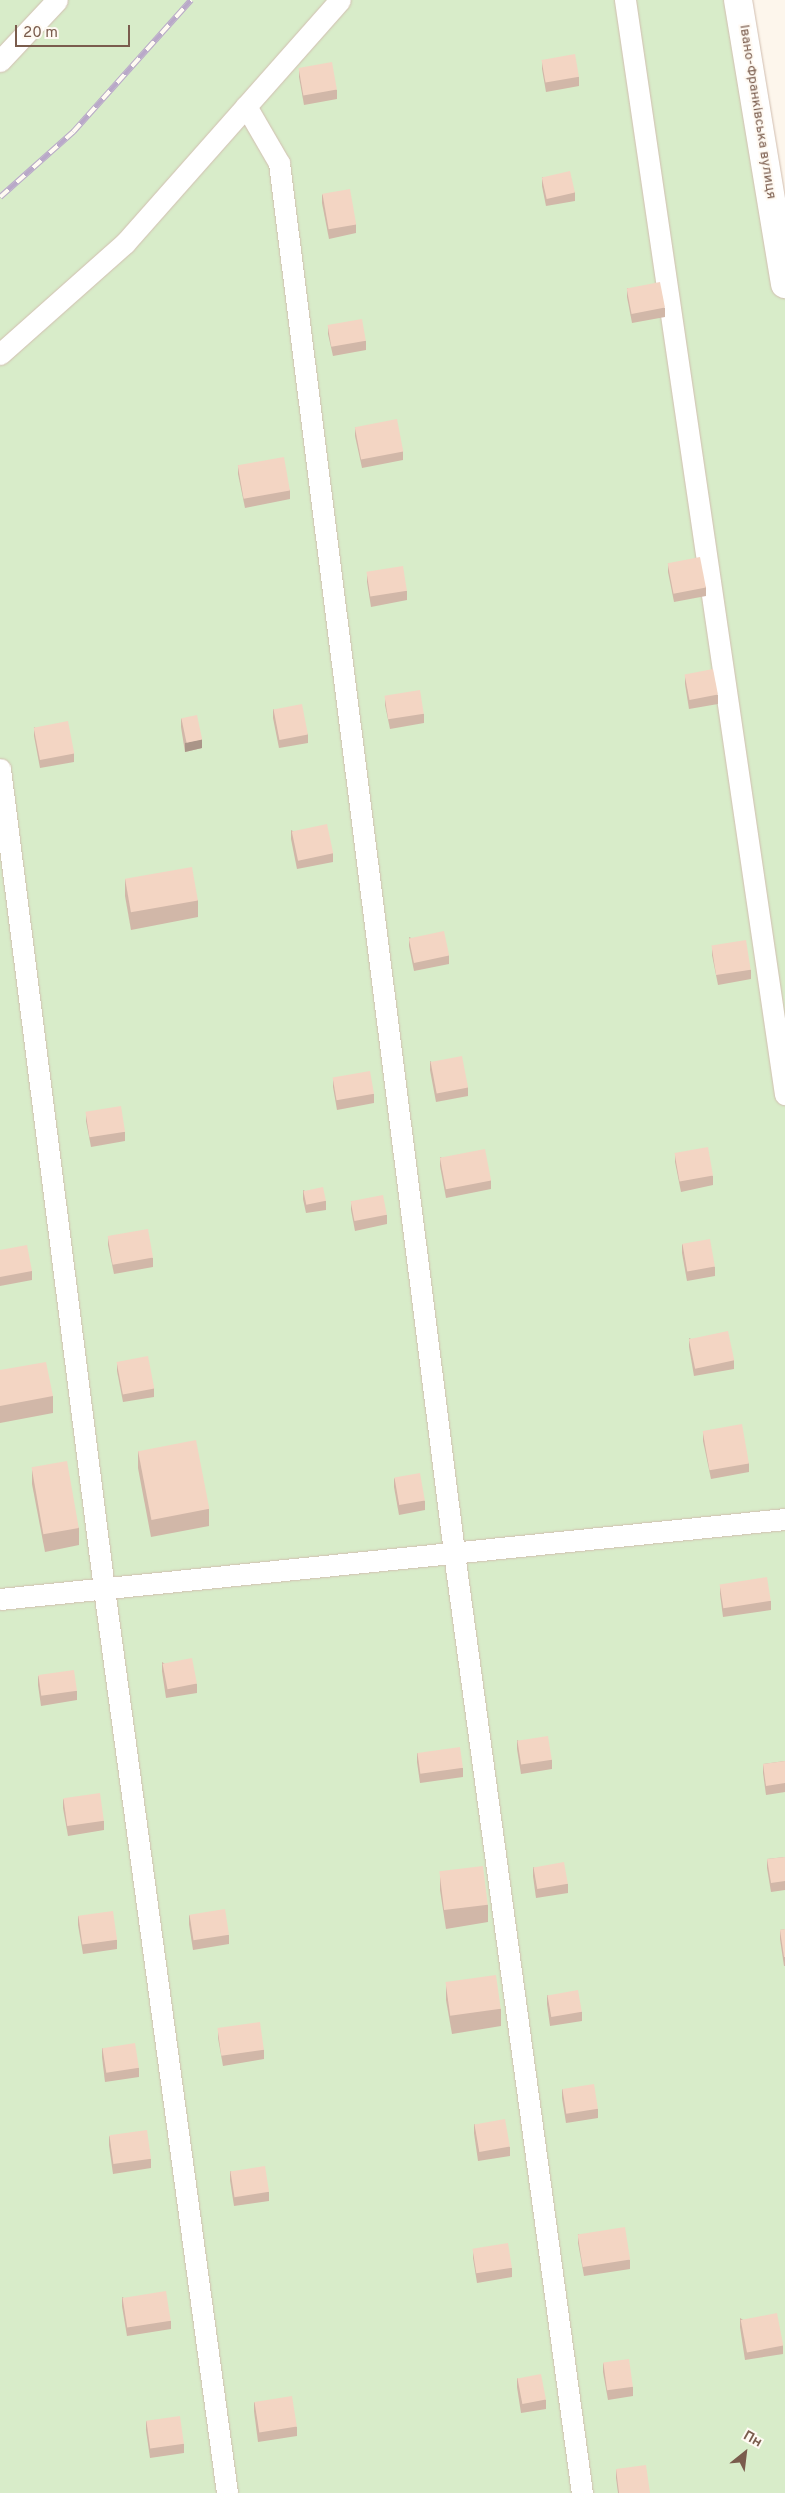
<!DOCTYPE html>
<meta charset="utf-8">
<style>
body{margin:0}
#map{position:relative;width:785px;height:2493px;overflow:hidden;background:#fdf6ec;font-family:Overpass,sans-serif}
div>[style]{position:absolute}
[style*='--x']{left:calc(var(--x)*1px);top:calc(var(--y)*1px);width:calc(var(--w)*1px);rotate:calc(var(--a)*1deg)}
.green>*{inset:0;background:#d8ecc9}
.roads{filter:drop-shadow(0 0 1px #d1beb0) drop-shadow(0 0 1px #d1beb0)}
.lane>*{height:21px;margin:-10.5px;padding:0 10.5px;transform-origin:10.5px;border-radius:10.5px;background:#fff}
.street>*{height:28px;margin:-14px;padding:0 14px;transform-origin:14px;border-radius:14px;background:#fff}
.rail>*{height:5.5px;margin-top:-2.75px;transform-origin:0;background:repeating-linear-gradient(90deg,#fffaf3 0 11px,#b9a8c9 0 22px);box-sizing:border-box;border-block:1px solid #b9a8c9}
.wall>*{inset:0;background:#d1b7a8}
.shaded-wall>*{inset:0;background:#aa9588}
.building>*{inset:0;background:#f3d5c3;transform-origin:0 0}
span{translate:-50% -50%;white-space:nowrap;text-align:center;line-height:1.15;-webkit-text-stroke:4px #fffaf3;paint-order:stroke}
.street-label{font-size:14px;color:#7a5c4d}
.north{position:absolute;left:720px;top:2428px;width:50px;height:50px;-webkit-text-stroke:4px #fffaf3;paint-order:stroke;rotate:29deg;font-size:14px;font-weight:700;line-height:20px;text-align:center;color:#7a5c4d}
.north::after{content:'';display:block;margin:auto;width:18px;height:22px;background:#7a5c4d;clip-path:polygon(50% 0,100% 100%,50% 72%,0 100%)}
.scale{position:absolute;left:15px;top:25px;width:115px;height:22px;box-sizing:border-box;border:2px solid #7a5c4d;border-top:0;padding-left:6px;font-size:15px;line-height:18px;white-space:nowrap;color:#7a5c4d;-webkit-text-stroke:4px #fffaf3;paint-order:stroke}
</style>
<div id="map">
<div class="green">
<div style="clip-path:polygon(0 0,738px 0,785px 287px,785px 2493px,0 2493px)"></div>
</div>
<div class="roads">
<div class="lane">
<div style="--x:625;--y:0;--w:1106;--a:81.68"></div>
<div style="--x:0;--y:61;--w:83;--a:-46.9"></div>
<div style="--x:246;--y:106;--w:66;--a:59.9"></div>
<div style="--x:279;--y:163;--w:1401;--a:82.82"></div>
<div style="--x:454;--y:1553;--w:949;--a:82.25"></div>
<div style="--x:0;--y:354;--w:167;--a:-41.6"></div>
<div style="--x:125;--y:243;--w:324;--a:-48.5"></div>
<div style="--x:0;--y:769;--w:827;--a:82.77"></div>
<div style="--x:104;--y:1589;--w:912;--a:82.25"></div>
<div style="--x:0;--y:1599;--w:789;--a:-5.82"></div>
</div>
<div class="street">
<div style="--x:738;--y:0;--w:288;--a:80.6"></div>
</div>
</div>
<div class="rail">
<div style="--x:0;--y:197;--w:98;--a:-41.7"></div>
<div style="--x:73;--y:132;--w:177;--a:-48.2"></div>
</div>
<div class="wall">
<div style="clip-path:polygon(542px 60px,579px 77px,579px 86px,546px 92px,542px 69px)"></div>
<div style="clip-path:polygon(299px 68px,337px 90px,337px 99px,304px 105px,299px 77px)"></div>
<div style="clip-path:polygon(542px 177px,575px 192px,575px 201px,546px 206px,542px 186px)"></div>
<div style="clip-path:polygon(322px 194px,356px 224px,356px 233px,329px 239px,322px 203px)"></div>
<div style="clip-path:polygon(627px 288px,665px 308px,665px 317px,632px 323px,627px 297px)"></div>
<div style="clip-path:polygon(328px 325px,366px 341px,366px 350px,333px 356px,328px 334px)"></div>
<div style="clip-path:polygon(355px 427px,403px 451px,403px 460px,362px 468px,355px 436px)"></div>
<div style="clip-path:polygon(238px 465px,290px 490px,290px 499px,245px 508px,238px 474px)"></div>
<div style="clip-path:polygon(668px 563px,706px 587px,706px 596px,674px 602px,668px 572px)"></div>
<div style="clip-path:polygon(367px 573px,407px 591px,407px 600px,371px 607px,367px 582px)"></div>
<div style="clip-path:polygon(685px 675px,718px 695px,718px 704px,689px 709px,685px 684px)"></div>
<div style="clip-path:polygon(385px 696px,424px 714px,424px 723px,390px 729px,385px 705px)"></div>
<div style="clip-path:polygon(273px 709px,308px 734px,308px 743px,279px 748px,273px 718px)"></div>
<div style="clip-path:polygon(181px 718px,202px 748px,185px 752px,181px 727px)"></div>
<div style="clip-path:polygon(34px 727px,74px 753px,74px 762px,40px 768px,34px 736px)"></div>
<div style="clip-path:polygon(291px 830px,333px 853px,333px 862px,297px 869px,291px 839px)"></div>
<div style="clip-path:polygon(125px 879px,198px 900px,198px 917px,131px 930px,125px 896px)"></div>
<div style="clip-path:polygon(409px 937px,449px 955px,449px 964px,414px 971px,409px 946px)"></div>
<div style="clip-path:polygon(712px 946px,751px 970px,751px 979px,718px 985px,712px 955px)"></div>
<div style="clip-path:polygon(430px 1061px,468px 1087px,468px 1096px,436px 1102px,430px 1070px)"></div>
<div style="clip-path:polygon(333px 1078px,374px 1094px,374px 1103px,337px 1110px,333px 1087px)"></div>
<div style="clip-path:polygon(86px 1112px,125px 1132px,125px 1141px,91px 1147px,86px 1121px)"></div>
<div style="clip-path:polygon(675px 1153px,713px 1176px,713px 1185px,681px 1192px,675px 1162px)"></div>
<div style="clip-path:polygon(440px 1157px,491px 1180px,491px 1189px,446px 1198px,440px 1166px)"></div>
<div style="clip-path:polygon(303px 1190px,326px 1201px,326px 1210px,306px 1213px,303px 1199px)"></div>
<div style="clip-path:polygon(351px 1201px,387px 1215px,387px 1224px,355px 1231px,351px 1210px)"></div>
<div style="clip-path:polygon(108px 1236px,153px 1258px,153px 1267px,114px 1274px,108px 1245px)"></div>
<div style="clip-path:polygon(682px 1244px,715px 1267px,715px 1276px,687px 1281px,682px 1253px)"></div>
<div style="clip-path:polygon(0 1250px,32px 1271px,32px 1280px,0 1286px)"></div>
<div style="clip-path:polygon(689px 1338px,734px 1360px,734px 1369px,694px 1376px,689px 1347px)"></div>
<div style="clip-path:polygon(117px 1362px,154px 1388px,154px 1397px,123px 1402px,117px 1371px)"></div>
<div style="clip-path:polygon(0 1370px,53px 1396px,53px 1413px,0 1423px)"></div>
<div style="clip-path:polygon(703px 1432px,749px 1463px,749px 1472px,711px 1479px,703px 1441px)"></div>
<div style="clip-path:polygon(138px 1451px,209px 1509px,209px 1526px,151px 1537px,138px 1468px)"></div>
<div style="clip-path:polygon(32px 1467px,79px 1528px,79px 1545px,45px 1552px,32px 1484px)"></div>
<div style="clip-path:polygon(394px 1478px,425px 1501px,425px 1510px,399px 1515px,394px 1487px)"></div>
<div style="clip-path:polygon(720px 1585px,771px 1601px,771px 1610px,723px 1617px,720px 1594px)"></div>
<div style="clip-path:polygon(162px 1662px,197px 1684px,197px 1693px,166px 1698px,162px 1671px)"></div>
<div style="clip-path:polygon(38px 1676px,77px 1691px,77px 1700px,41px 1706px,38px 1685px)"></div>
<div style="clip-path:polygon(517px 1740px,552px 1760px,552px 1769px,521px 1774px,517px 1749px)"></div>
<div style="clip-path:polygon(417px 1753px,463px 1768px,463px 1777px,420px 1783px,417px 1762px)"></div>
<div style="clip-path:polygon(785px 1761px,785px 1792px,766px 1795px,763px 1773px,763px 1764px)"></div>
<div style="clip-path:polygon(63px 1799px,104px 1821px,104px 1830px,68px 1836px,63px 1808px)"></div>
<div style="clip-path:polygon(785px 1857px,785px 1890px,771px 1892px,767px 1868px,767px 1859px)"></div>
<div style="clip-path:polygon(533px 1867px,568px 1884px,568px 1893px,536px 1898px,533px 1876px)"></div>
<div style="clip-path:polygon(440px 1873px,488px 1905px,488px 1922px,446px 1929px,440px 1890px)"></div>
<div style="clip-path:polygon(189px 1915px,229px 1935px,229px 1944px,193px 1950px,189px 1924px)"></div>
<div style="clip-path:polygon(78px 1916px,117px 1940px,117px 1949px,83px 1954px,78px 1925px)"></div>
<div style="clip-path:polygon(785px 1929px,785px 1966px,784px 1966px,780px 1939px,780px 1930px)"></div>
<div style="clip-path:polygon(446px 1983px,501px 2009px,501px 2026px,452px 2034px,446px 2000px)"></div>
<div style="clip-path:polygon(547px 1995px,582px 2012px,582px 2021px,550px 2026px,547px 2004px)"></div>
<div style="clip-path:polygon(218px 2029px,264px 2050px,264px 2059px,223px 2066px,218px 2038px)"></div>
<div style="clip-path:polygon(102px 2048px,139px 2068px,139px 2077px,105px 2082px,102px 2057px)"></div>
<div style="clip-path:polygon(562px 2089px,598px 2109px,598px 2118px,566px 2123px,562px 2098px)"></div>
<div style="clip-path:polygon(474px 2124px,510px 2147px,510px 2156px,478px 2161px,474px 2133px)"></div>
<div style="clip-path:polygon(109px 2136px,151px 2159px,151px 2168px,113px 2174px,109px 2145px)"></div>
<div style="clip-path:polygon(230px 2171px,269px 2192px,269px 2201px,234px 2206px,230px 2180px)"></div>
<div style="clip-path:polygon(578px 2234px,630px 2260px,630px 2269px,584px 2276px,578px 2243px)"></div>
<div style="clip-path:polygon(473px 2249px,512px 2268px,512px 2277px,477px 2283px,473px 2258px)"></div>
<div style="clip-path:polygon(122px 2297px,171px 2321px,171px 2329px,127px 2336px,122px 2306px)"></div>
<div style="clip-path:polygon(740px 2318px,783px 2345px,783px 2354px,745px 2360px,740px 2327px)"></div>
<div style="clip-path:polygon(603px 2363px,633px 2387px,633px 2396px,608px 2400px,603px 2372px)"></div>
<div style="clip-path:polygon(517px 2378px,546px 2400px,546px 2409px,521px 2413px,517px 2387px)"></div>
<div style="clip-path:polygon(254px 2402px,297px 2427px,297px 2436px,258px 2442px,254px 2411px)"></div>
<div style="clip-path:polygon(146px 2421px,184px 2444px,184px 2453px,150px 2458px,146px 2430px)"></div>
<div style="clip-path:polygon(616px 2469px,650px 2493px,618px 2493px,616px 2478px)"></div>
</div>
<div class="shaded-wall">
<div style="clip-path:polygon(202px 739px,202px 748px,185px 752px,185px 743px)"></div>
</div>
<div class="building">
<div style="left:575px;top:54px;width:23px;height:34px;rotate:80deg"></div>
<div style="left:332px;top:62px;width:28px;height:34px;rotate:80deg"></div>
<div style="left:570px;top:171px;width:22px;height:29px;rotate:77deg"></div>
<div style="left:350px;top:189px;width:36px;height:28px;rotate:80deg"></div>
<div style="left:660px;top:282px;width:26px;height:34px;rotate:79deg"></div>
<div style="left:362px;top:319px;width:22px;height:35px;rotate:80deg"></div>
<div style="left:397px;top:419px;width:33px;height:43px;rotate:79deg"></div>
<div style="left:284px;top:457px;width:34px;height:47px;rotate:80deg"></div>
<div style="left:700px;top:557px;width:31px;height:33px;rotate:79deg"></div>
<div style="left:403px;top:566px;width:25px;height:37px;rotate:81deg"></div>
<div style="left:713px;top:669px;width:26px;height:29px;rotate:79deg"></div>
<div style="left:420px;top:690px;width:24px;height:36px;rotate:81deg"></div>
<div style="left:302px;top:704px;width:31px;height:29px;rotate:79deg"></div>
<div style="left:197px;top:715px;width:25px;height:16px;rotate:78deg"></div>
<div style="left:68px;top:721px;width:33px;height:35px;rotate:79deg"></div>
<div style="left:327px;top:824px;width:30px;height:36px;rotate:78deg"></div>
<div style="left:192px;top:867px;width:34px;height:68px;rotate:80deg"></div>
<div style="left:444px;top:931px;width:25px;height:36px;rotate:78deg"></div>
<div style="left:746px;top:940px;width:30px;height:35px;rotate:81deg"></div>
<div style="left:462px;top:1056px;width:32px;height:32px;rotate:79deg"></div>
<div style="left:370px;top:1071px;width:23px;height:38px;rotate:80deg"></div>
<div style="left:121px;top:1106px;width:26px;height:36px;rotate:81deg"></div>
<div style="left:708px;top:1147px;width:29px;height:34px;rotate:80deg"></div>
<div style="left:485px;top:1149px;width:32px;height:46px;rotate:79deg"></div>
<div style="left:323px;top:1187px;width:14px;height:20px;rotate:78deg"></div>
<div style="left:383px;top:1195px;width:20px;height:33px;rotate:79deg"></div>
<div style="left:148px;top:1229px;width:29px;height:41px;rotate:80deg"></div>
<div style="left:710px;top:1239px;width:28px;height:28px;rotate:80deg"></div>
<div style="clip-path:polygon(27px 1245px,32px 1271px,0 1277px,0 1250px)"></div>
<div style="left:728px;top:1331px;width:30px;height:40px;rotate:78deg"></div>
<div style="left:148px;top:1356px;width:33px;height:32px;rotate:79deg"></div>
<div style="clip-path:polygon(46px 1362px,53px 1396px,0 1406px,0 1370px)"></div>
<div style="left:742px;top:1424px;width:40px;height:40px;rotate:80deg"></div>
<div style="left:196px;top:1440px;width:70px;height:59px;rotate:79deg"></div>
<div style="left:67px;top:1461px;width:68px;height:36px;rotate:80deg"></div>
<div style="left:420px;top:1473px;width:28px;height:26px;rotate:80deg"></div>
<div style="left:767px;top:1577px;width:24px;height:48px;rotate:81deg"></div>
<div style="left:192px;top:1658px;width:26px;height:30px;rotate:79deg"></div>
<div style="left:74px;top:1670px;width:21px;height:36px;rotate:82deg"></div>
<div style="left:548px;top:1736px;width:24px;height:31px;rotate:81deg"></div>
<div style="left:460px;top:1747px;width:21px;height:43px;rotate:82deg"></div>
<div style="clip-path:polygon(785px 1761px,785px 1783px,766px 1786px,763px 1764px)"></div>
<div style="left:100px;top:1793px;width:28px;height:37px;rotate:82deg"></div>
<div style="clip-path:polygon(785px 1857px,785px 1881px,771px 1883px,767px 1859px)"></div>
<div style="left:564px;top:1862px;width:22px;height:31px;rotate:80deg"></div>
<div style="left:483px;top:1866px;width:39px;height:44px;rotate:83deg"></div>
<div style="left:225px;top:1909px;width:26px;height:36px;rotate:81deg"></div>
<div style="left:113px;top:1911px;width:29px;height:35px;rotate:82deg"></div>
<div style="clip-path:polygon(785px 1929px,785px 1957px,784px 1957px,780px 1930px)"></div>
<div style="left:496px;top:1975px;width:34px;height:51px;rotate:82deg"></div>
<div style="left:578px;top:1990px;width:22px;height:31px;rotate:80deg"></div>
<div style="left:260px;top:2022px;width:28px;height:43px;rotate:82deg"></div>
<div style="left:135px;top:2043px;width:25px;height:33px;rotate:81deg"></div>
<div style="left:594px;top:2084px;width:25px;height:32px;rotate:81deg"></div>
<div style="left:505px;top:2119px;width:28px;height:31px;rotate:80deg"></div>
<div style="left:147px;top:2130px;width:29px;height:38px;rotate:82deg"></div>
<div style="left:265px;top:2166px;width:26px;height:35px;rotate:81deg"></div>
<div style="left:625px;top:2227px;width:33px;height:48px;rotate:81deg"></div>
<div style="left:508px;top:2243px;width:25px;height:36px;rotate:81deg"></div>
<div style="left:166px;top:2291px;width:30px;height:44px;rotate:81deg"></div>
<div style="left:777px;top:2313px;width:33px;height:37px;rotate:79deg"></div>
<div style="left:629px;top:2359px;width:28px;height:26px;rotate:82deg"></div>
<div style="left:541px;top:2374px;width:26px;height:24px;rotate:79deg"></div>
<div style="left:292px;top:2396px;width:31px;height:38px;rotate:81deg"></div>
<div style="left:180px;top:2416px;width:28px;height:34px;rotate:82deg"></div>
<div style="clip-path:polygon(646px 2465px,650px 2493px,619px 2493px,616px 2469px)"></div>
</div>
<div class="street-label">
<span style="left:757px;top:112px;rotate:81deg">Івано-Франківська вулиця</span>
</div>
<div class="north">Пн</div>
<div class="scale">20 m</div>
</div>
